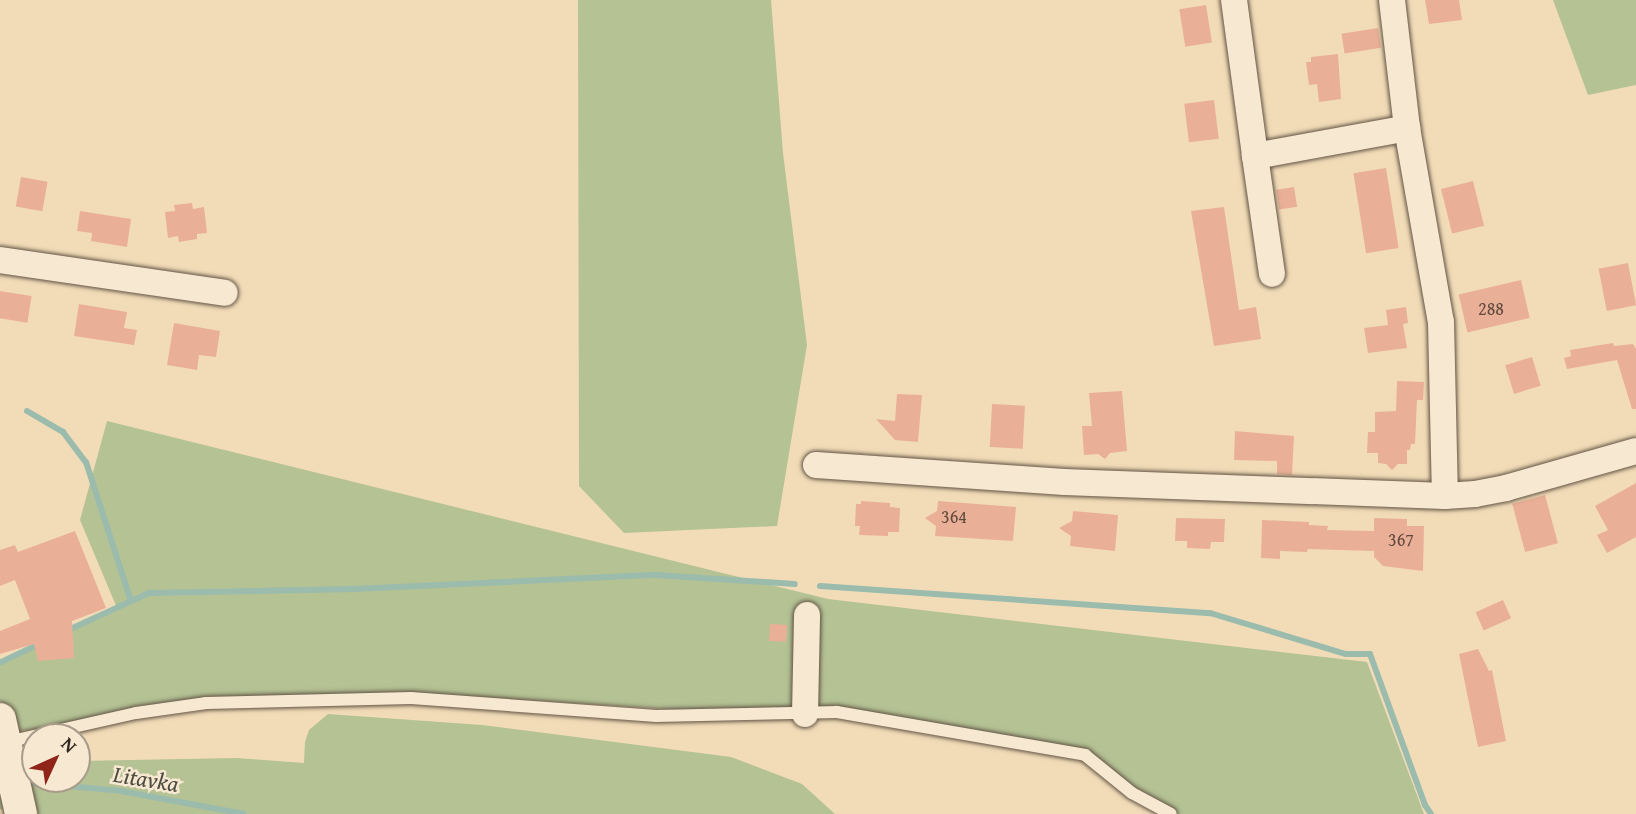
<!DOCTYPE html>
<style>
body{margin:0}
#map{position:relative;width:1636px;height:814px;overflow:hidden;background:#f2dcb8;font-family:"Gentium Book Plus",serif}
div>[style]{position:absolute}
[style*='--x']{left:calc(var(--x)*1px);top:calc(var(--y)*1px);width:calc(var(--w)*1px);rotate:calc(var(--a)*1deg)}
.green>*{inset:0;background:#b4c294}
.stream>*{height:6px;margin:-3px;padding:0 3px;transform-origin:3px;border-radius:3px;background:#9bbcad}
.building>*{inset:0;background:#eab097;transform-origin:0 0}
.roads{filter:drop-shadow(0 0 2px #625445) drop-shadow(0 0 2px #625445)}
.service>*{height:12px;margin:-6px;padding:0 6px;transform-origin:6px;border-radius:6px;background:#f7e8d1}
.minor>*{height:26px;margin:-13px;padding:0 13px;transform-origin:13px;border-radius:13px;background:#f7e8d1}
.tertiary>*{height:32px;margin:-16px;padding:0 16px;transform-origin:16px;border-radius:16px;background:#f7e8d1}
span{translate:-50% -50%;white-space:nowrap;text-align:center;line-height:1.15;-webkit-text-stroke:5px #f7e8d1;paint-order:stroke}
.number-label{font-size:18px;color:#60493d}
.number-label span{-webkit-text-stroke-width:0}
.water-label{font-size:23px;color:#4c4c42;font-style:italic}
.north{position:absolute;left:21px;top:723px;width:70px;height:70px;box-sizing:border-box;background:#f7e8d1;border:2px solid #a89b8a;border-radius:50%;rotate:45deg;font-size:19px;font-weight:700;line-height:28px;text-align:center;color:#32271f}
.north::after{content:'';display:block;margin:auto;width:24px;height:32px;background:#8f2418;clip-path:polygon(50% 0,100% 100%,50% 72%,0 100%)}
</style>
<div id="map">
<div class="green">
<div style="clip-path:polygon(578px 0,771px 0,783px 153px,807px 345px,777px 526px,624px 533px,579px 486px)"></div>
<div style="clip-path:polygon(1553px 0,1636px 0,1636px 85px,1588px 95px)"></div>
<div style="clip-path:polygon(107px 421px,828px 599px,1367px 662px,1424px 814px,1165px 814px,1092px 753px,837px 709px,763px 715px,412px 693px,190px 700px,72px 728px,10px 731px,0 701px,0 662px,117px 608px,80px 520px)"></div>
<div style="clip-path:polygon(328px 714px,482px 725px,731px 757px,802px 784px,835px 814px,38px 814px,0 809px,0 759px,35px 760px,35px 779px,77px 779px,77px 761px,237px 758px,304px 763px,305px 742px,309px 730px)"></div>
</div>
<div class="stream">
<div style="--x:27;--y:411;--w:42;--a:30.3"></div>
<div style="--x:63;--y:432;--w:38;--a:53"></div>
<div style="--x:86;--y:462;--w:146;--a:72.1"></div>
<div style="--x:820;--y:586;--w:391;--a:4"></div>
<div style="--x:1210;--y:613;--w:142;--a:16.8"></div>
<div style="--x:1346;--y:654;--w:24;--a:0"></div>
<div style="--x:1370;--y:654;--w:161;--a:70"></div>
<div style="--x:1425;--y:805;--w:11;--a:56"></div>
<div style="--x:66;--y:631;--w:91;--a:-24.6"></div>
<div style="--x:149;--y:593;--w:205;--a:-1.1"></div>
<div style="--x:354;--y:589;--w:302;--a:-2.7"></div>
<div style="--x:656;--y:575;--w:139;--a:3.7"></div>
<div style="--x:1;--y:662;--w:44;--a:-25.4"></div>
<div style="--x:23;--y:782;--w:98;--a:5.2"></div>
<div style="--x:121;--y:791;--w:125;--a:10.6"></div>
</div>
<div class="building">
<div style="clip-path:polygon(1425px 0,1459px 0,1462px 20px,1429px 24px)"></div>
<div style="left:1206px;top:5px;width:38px;height:27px;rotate:81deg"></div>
<div style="left:1378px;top:28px;width:20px;height:37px;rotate:81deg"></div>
<div style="clip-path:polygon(1338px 54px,1341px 99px,1319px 102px,1317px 84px,1309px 85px,1306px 62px,1311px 62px,1311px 57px)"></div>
<div style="left:1214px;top:100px;width:39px;height:30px;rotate:83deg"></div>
<div style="left:1386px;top:168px;width:81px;height:33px;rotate:81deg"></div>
<div style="left:21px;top:177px;width:27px;height:30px;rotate:10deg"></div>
<div style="left:1473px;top:181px;width:46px;height:33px;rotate:76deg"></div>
<div style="left:1294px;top:187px;width:20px;height:18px;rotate:81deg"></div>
<div style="clip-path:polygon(192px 203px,193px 209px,204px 207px,207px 233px,197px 234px,197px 239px,179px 242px,178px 236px,168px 238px,165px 212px,175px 211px,174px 205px)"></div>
<div style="clip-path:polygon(1224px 207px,1239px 310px,1256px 307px,1261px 339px,1214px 346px,1191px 211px)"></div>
<div style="clip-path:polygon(80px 211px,131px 219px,127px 247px,91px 241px,92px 233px,77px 231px)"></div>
<div style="left:1628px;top:263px;width:43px;height:30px;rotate:79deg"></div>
<div style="left:1521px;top:280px;width:39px;height:64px;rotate:77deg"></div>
<div style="left:0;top:291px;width:32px;height:27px;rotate:9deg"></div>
<div style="clip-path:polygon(79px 304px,127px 312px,124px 328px,137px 330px,134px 345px,74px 336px)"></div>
<div style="clip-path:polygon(1406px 307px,1408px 323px,1403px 324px,1407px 348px,1368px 353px,1364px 328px,1388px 325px,1386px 310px)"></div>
<div style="clip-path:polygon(174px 323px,220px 331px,216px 357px,199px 355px,197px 370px,167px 365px)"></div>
<div style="clip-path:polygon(1613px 343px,1614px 346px,1633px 344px,1636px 349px,1636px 409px,1632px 409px,1617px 360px,1567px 369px,1564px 358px,1571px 356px,1570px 350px)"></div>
<div style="left:1532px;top:357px;width:30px;height:28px;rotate:73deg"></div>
<div style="clip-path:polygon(1397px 381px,1424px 382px,1423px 400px,1417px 400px,1415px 444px,1411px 444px,1410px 450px,1407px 450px,1407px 464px,1398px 464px,1392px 470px,1386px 464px,1378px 463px,1378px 453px,1367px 453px,1368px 432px,1375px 432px,1375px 412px,1396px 411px)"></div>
<div style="clip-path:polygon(1122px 391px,1127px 451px,1110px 453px,1105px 459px,1098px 454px,1084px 455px,1082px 426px,1092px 426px,1089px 393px)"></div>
<div style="clip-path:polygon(897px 394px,922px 395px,918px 442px,895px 440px,876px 419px,895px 421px)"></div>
<div style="left:992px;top:404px;width:33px;height:43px;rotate:3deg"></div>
<div style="clip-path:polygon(1235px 431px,1294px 436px,1292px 475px,1277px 474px,1277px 461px,1234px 460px)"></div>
<div style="clip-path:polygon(1636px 483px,1636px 537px,1607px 553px,1597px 535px,1608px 530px,1595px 506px)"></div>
<div style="left:1545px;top:495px;width:50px;height:34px;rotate:75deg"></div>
<div style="clip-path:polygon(861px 501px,890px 503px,890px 507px,900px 508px,899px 532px,888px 532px,888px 536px,859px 535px,860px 526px,855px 526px,856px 504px,861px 504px)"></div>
<div style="clip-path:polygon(938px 501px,1016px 507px,1013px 541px,935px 536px,936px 526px,925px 518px,937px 511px)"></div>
<div style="clip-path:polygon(1073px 511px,1118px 515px,1115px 551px,1070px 546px,1071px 536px,1059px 528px,1072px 521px)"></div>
<div style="clip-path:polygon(1176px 518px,1225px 519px,1224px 542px,1211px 542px,1210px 549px,1187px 548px,1187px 541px,1175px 541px)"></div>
<div style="clip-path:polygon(1374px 518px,1407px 519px,1407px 526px,1424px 526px,1423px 571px,1383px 566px,1374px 557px,1374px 551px,1308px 549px,1307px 552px,1280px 551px,1280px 559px,1261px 558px,1262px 520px,1309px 522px,1309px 525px,1328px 526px,1327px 530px,1374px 531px)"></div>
<div style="clip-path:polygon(75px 531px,106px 608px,72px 621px,74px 658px,38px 661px,34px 644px,0 654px,0 631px,30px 619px,15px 580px,0 586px,0 550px,15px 545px,18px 552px)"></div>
<div style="left:1503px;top:600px;width:20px;height:30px;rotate:66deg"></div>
<div style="left:770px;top:624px;width:17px;height:17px;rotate:3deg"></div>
<div style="clip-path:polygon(1478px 649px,1489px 671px,1492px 670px,1506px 741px,1478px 747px,1459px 654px)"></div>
</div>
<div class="roads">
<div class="service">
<div style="--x:7;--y:742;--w:132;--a:-12.7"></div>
<div style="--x:136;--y:713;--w:71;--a:-8.1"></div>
<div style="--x:206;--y:703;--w:205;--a:-1.4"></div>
<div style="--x:411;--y:698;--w:246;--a:4.2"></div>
<div style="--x:656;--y:716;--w:181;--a:-1.3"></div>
<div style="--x:837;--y:712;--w:252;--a:9.8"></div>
<div style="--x:1085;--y:755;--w:60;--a:39"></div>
<div style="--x:1132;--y:793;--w:44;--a:28.3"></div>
</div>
<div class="minor">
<div style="--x:1234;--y:0;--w:157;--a:82.3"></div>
<div style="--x:1255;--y:156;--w:155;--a:-10.4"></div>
<div style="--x:1392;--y:0;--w:129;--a:83.3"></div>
<div style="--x:1407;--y:128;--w:197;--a:80.1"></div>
<div style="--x:1441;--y:322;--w:174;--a:88.7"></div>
<div style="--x:1255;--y:156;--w:119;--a:81.8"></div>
<div style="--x:0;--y:260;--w:227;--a:8.3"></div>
<div style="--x:816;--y:465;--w:249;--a:3.9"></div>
<div style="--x:1064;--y:482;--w:381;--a:2.1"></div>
<div style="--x:1445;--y:496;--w:30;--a:-4"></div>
<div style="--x:1475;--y:494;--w:32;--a:-11"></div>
<div style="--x:1506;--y:488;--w:135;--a:-15.9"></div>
<div style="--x:805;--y:714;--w:99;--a:-88.8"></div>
</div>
<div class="tertiary">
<div style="--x:0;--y:719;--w:97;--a:77.5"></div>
</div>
</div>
<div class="number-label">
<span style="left:1491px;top:309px">288</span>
<span style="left:954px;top:517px">364</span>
<span style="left:1401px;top:540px">367</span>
</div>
<div class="water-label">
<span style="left:146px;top:779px;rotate:9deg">Litavka</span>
</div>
<div class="north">N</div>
</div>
